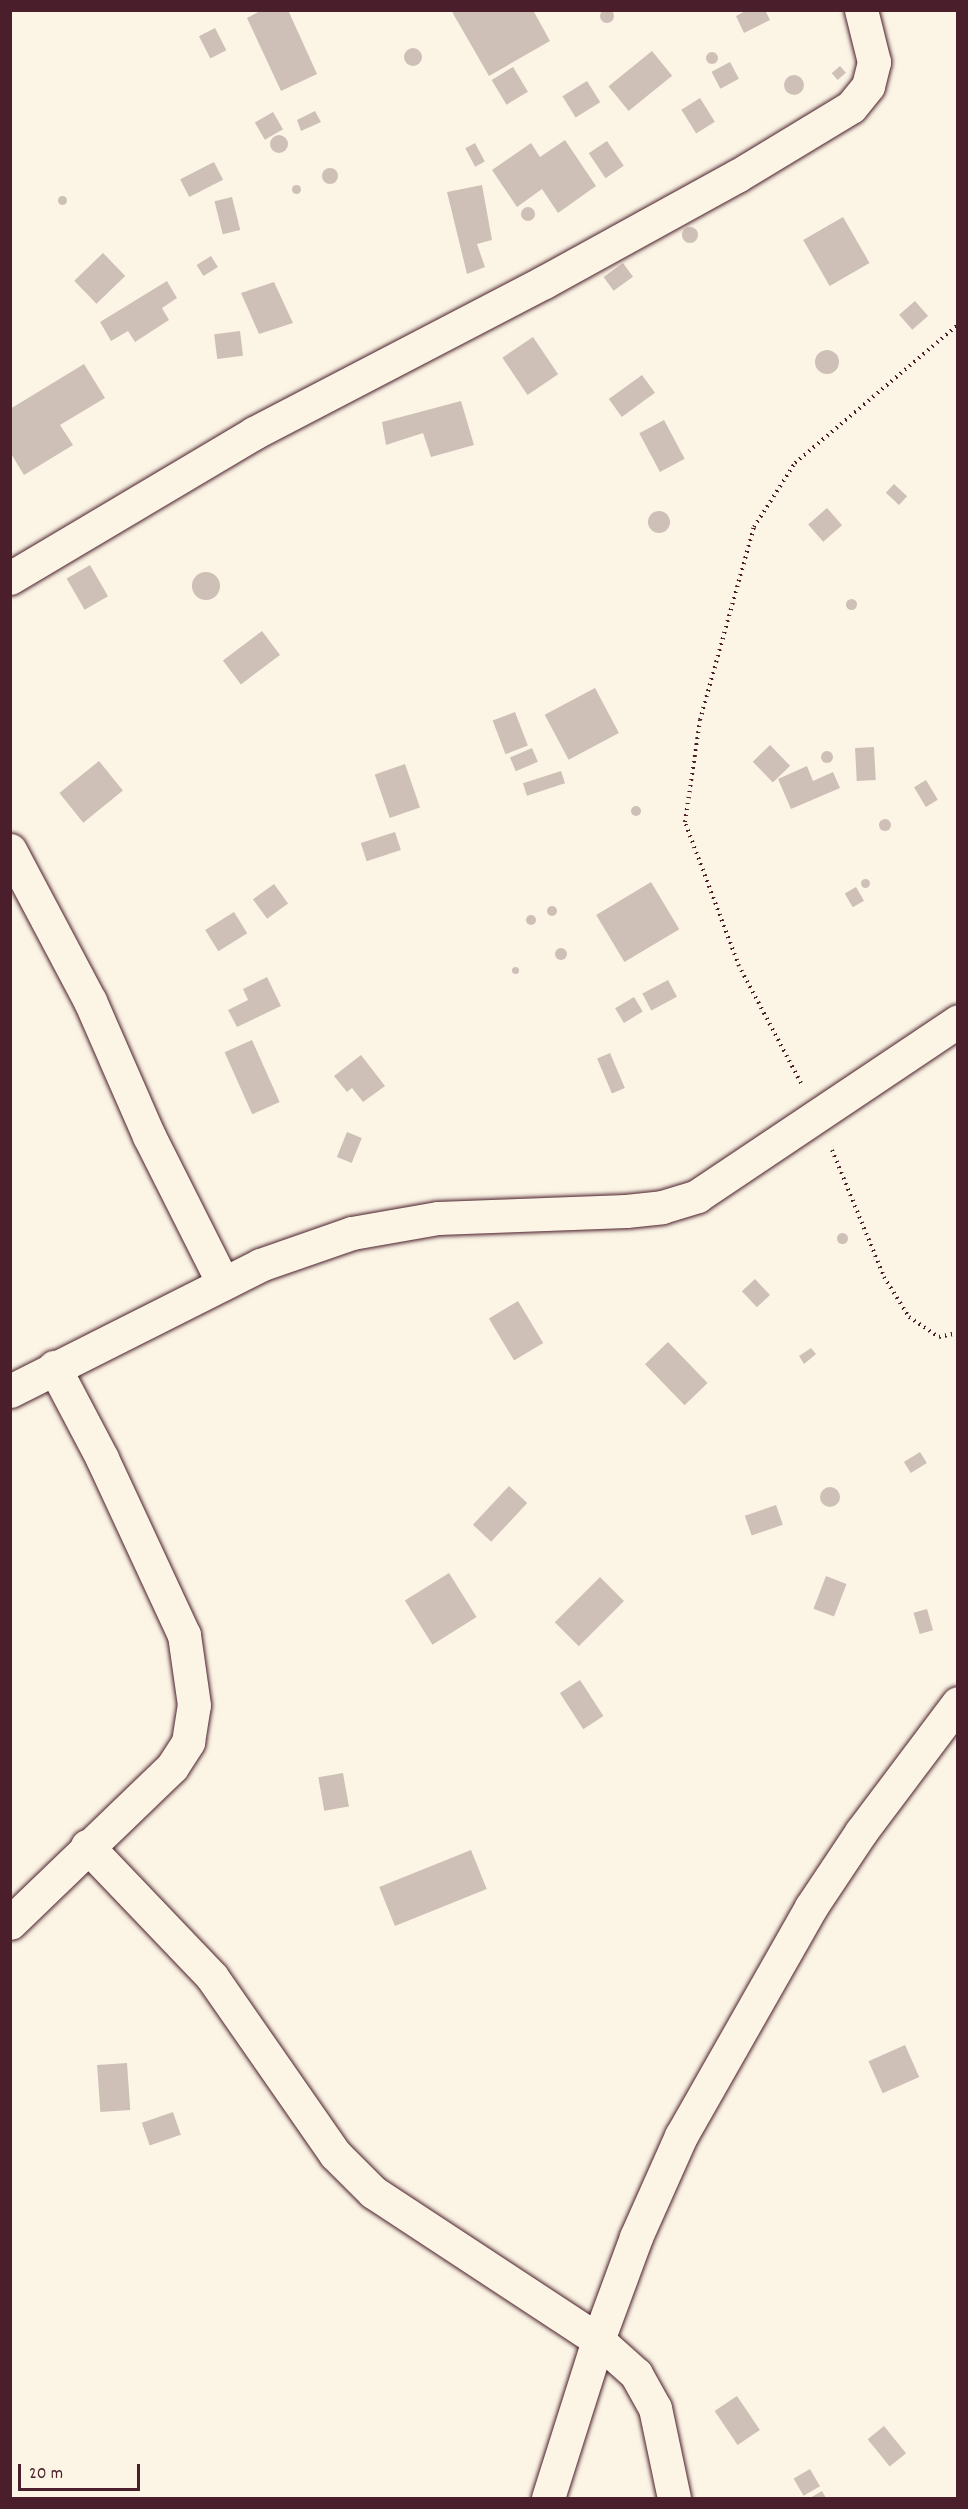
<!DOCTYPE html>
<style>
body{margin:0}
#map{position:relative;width:968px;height:2509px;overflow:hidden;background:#fcf5e5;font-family:Dekko,sans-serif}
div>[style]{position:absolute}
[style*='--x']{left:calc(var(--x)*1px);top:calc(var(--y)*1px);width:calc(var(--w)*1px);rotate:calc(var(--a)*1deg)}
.building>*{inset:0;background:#cfc0b7;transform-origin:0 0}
.round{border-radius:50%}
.path>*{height:4px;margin-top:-2px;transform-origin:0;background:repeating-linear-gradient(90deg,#4a1f2b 0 1.5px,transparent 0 6px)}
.roads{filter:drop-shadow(0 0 2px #4a1f2b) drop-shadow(0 0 2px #4a1f2b)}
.minor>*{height:33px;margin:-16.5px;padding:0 16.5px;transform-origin:16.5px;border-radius:16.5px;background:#fcf5e5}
span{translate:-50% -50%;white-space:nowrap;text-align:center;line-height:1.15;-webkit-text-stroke:4.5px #fcf5e5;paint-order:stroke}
.frame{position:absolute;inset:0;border:12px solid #4a1f2b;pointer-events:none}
.scale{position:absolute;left:18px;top:2464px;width:122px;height:27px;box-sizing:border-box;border:3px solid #4a1f2b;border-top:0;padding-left:8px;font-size:18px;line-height:21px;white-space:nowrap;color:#4a1f2b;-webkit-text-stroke:4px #fcf5e5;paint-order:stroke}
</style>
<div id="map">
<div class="building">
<div class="round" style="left:600px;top:9px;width:14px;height:14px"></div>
<div style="clip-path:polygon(262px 10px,288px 10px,317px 74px,281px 91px,247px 18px)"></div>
<div style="clip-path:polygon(451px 10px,533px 10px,550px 41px,489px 76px)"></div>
<div style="clip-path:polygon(747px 10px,765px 10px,770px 20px,744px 33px,736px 16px)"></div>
<div style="left:215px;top:28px;width:25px;height:18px;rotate:63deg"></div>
<div class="round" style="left:404px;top:48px;width:18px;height:18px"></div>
<div style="left:652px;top:51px;width:32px;height:56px;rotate:51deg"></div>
<div class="round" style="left:706px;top:52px;width:12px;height:12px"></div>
<div style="left:730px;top:62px;width:19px;height:21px;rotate:62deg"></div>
<div style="left:840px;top:66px;width:9px;height:11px;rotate:49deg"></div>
<div style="left:513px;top:67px;width:29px;height:25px;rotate:59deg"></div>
<div class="round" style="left:784px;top:75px;width:20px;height:20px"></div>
<div style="left:587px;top:81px;width:25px;height:29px;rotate:58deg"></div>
<div style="left:700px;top:98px;width:28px;height:22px;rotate:58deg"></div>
<div style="clip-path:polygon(315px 111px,321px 122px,301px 131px,297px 120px)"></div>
<div style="left:273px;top:112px;width:20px;height:21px;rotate:60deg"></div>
<div class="round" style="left:270px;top:135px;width:18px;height:18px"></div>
<div style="clip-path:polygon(565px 140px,596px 186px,558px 213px,542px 189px,517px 207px,492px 170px,531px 143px,540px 157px)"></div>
<div style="left:607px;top:141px;width:30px;height:22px;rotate:56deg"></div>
<div style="left:475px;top:143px;width:21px;height:11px;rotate:62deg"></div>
<div style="left:214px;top:162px;width:20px;height:38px;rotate:63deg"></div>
<div class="round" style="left:322px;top:168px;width:16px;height:16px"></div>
<div class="round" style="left:291.5px;top:184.5px;width:9px;height:9px"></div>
<div style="clip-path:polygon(482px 185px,492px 240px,477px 244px,485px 267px,467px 274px,447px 192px)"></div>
<div class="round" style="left:57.5px;top:195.5px;width:9px;height:9px"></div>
<div style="left:232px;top:197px;width:34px;height:18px;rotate:76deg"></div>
<div class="round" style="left:521px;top:207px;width:14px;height:14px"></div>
<div style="left:843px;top:217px;width:53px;height:46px;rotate:60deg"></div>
<div class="round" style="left:682px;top:227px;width:16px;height:16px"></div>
<div style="left:103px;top:253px;width:32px;height:40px;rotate:46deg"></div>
<div style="left:211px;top:256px;width:13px;height:17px;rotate:58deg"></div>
<div style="left:623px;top:263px;width:17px;height:24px;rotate:54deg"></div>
<div style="clip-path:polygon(167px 281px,177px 298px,162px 308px,169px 320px,135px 342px,128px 331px,111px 341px,100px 322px)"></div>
<div style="clip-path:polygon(274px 282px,293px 323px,259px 334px,241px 293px)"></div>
<div style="left:915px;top:301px;width:20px;height:21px;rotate:49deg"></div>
<div style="left:240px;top:331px;width:25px;height:26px;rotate:83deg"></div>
<div style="left:533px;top:337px;width:45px;height:37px;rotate:56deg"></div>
<div class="round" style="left:815px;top:350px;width:24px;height:24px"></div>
<div style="clip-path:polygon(84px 364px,105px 398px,60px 425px,73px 445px,24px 475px,10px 452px,10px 409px)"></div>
<div style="left:642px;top:375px;width:22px;height:41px;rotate:54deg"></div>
<div style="clip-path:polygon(461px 401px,474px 445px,431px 457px,423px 433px,386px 445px,382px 422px)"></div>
<div style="left:664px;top:420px;width:44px;height:28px;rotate:62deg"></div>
<div style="left:894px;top:484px;width:18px;height:12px;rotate:43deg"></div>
<div style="left:827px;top:508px;width:23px;height:25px;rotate:49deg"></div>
<div class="round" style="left:648px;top:511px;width:22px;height:22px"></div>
<div style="left:90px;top:565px;width:36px;height:27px;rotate:60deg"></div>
<div class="round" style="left:192px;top:572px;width:28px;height:28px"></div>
<div class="round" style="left:845.5px;top:598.5px;width:11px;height:11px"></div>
<div style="left:262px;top:631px;width:30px;height:49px;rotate:53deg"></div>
<div style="left:595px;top:688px;width:51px;height:57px;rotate:62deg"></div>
<div style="left:515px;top:712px;width:36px;height:24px;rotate:69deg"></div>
<div style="left:770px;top:745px;width:29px;height:24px;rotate:46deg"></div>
<div style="left:874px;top:747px;width:33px;height:19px;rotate:87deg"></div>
<div style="left:532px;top:748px;width:15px;height:24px;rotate:67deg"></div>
<div class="round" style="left:821px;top:751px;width:12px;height:12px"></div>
<div style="left:99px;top:761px;width:38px;height:51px;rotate:51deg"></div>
<div style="left:405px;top:764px;width:46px;height:32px;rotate:71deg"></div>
<div style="clip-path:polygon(807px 766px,813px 781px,833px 772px,840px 788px,791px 809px,778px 779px)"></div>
<div style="left:561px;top:771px;width:13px;height:40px;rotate:72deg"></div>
<div style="left:926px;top:780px;width:23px;height:14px;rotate:59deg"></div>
<div class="round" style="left:631px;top:806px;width:10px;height:10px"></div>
<div class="round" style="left:879px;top:819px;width:12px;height:12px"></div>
<div style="left:395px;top:832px;width:19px;height:36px;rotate:72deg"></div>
<div class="round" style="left:860.5px;top:878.5px;width:9px;height:9px"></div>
<div style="left:651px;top:882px;width:55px;height:64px;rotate:59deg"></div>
<div style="left:274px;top:884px;width:24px;height:26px;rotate:54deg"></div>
<div style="left:856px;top:887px;width:16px;height:13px;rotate:60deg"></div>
<div class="round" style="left:547px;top:906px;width:10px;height:10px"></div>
<div style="left:234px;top:912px;width:25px;height:34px;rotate:58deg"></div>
<div class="round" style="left:526px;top:915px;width:10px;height:10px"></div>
<div class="round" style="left:555px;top:948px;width:12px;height:12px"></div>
<div class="round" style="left:511.5px;top:966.5px;width:7px;height:7px"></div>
<div style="clip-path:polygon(267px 977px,281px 1006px,237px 1027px,228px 1010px,248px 1000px,243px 989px)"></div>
<div style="left:668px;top:980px;width:19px;height:29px;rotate:62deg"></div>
<div style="left:634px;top:997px;width:17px;height:22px;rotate:59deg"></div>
<div style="left:252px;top:1040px;width:68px;height:30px;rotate:66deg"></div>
<div style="left:610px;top:1053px;width:38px;height:14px;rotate:67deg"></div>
<div style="clip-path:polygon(361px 1055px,385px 1086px,363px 1102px,352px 1088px,347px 1092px,334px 1076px)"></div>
<div style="left:347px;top:1132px;width:16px;height:27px;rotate:22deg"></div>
<div class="round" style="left:836.5px;top:1232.5px;width:11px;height:11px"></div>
<div style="left:755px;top:1279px;width:22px;height:18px;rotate:47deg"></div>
<div style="left:518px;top:1301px;width:49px;height:34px;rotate:59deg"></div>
<div style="left:668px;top:1342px;width:57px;height:32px;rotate:46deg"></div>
<div style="clip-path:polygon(811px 1348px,816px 1354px,804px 1364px,799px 1356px)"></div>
<div style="left:920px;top:1452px;width:13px;height:19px;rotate:58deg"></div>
<div style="left:509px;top:1486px;width:25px;height:53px;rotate:43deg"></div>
<div class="round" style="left:820px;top:1487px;width:20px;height:20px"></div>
<div style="left:776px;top:1505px;width:21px;height:33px;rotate:71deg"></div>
<div style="left:449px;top:1573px;width:52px;height:52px;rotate:58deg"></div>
<div style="left:826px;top:1576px;width:22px;height:35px;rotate:21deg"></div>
<div style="left:600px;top:1577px;width:34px;height:64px;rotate:45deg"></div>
<div style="left:927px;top:1609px;width:22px;height:14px;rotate:74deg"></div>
<div style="left:580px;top:1680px;width:43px;height:24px;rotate:57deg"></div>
<div style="left:343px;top:1773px;width:34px;height:25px;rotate:80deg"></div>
<div style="left:471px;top:1850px;width:42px;height:99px;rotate:68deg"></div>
<div style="left:905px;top:2045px;width:35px;height:40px;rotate:66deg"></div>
<div style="left:127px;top:2063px;width:47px;height:30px;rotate:86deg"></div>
<div style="left:173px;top:2112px;width:24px;height:33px;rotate:71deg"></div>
<div style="left:737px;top:2396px;width:41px;height:27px;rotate:56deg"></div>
<div style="left:884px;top:2426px;width:35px;height:21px;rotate:51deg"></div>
<div style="left:810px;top:2469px;width:20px;height:19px;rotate:60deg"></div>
<div style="clip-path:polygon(822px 2491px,826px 2498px,810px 2498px)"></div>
</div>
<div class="path">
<div style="--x:801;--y:1083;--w:132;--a:-117.9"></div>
<div style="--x:739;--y:966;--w:154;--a:-110.6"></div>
<div style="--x:685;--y:822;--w:103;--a:-81.6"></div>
<div style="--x:700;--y:720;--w:200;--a:-74.4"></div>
<div style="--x:754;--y:527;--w:76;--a:-57.4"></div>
<div style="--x:795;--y:463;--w:214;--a:-40.3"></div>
<div style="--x:832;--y:1150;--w:137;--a:67.7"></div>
<div style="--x:884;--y:1277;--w:47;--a:58"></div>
<div style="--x:909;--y:1317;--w:36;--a:34"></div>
<div style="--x:939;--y:1337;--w:19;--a:-12"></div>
</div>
<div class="roads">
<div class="minor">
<div style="--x:10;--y:578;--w:284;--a:-30.7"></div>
<div style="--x:254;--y:433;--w:327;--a:-27.5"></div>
<div style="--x:544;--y:282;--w:220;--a:-28.8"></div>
<div style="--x:737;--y:176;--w:133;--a:-31.2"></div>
<div style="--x:851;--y:107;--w:27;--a:-51"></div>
<div style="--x:868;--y:86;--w:25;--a:-76"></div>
<div style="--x:874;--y:62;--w:54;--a:-104"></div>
<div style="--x:10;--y:850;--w:171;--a:62.1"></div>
<div style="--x:90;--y:1001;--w:147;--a:66.4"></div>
<div style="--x:149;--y:1136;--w:165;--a:63.3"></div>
<div style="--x:10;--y:1391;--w:280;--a:-26.7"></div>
<div style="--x:260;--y:1265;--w:97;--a:-19.2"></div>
<div style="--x:352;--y:1233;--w:87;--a:-9.9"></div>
<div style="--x:438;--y:1218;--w:188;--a:-2.1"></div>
<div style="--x:626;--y:1211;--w:36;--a:-6"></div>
<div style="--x:662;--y:1207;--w:37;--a:-17"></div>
<div style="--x:697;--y:1196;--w:314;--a:-33.8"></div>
<div style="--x:87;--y:1846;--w:181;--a:46.3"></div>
<div style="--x:212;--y:1977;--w:216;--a:55.2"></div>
<div style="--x:335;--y:2154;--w:54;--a:45"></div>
<div style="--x:373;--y:2192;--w:269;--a:33.3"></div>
<div style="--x:598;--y:2340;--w:110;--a:-69.7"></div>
<div style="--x:636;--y:2237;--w:111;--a:-66"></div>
<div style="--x:681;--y:2136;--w:263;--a:-60.4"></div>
<div style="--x:811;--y:1907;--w:90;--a:-56.3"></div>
<div style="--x:861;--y:1832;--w:161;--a:-53.1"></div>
<div style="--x:10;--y:1923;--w:225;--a:-43.9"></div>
<div style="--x:172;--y:1767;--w:30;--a:-57"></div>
<div style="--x:188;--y:1742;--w:37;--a:-81"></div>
<div style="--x:194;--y:1705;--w:71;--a:-98.1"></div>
<div style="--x:184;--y:1635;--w:195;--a:-114.9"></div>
<div style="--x:102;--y:1458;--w:103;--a:-117.8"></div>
<div style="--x:548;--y:2498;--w:166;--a:-72.4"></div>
<div style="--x:598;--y:2340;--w:51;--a:41.8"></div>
<div style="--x:636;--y:2374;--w:39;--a:61"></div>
<div style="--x:655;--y:2408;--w:92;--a:78.1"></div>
</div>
</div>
<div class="frame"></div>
<div class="scale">20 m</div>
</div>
